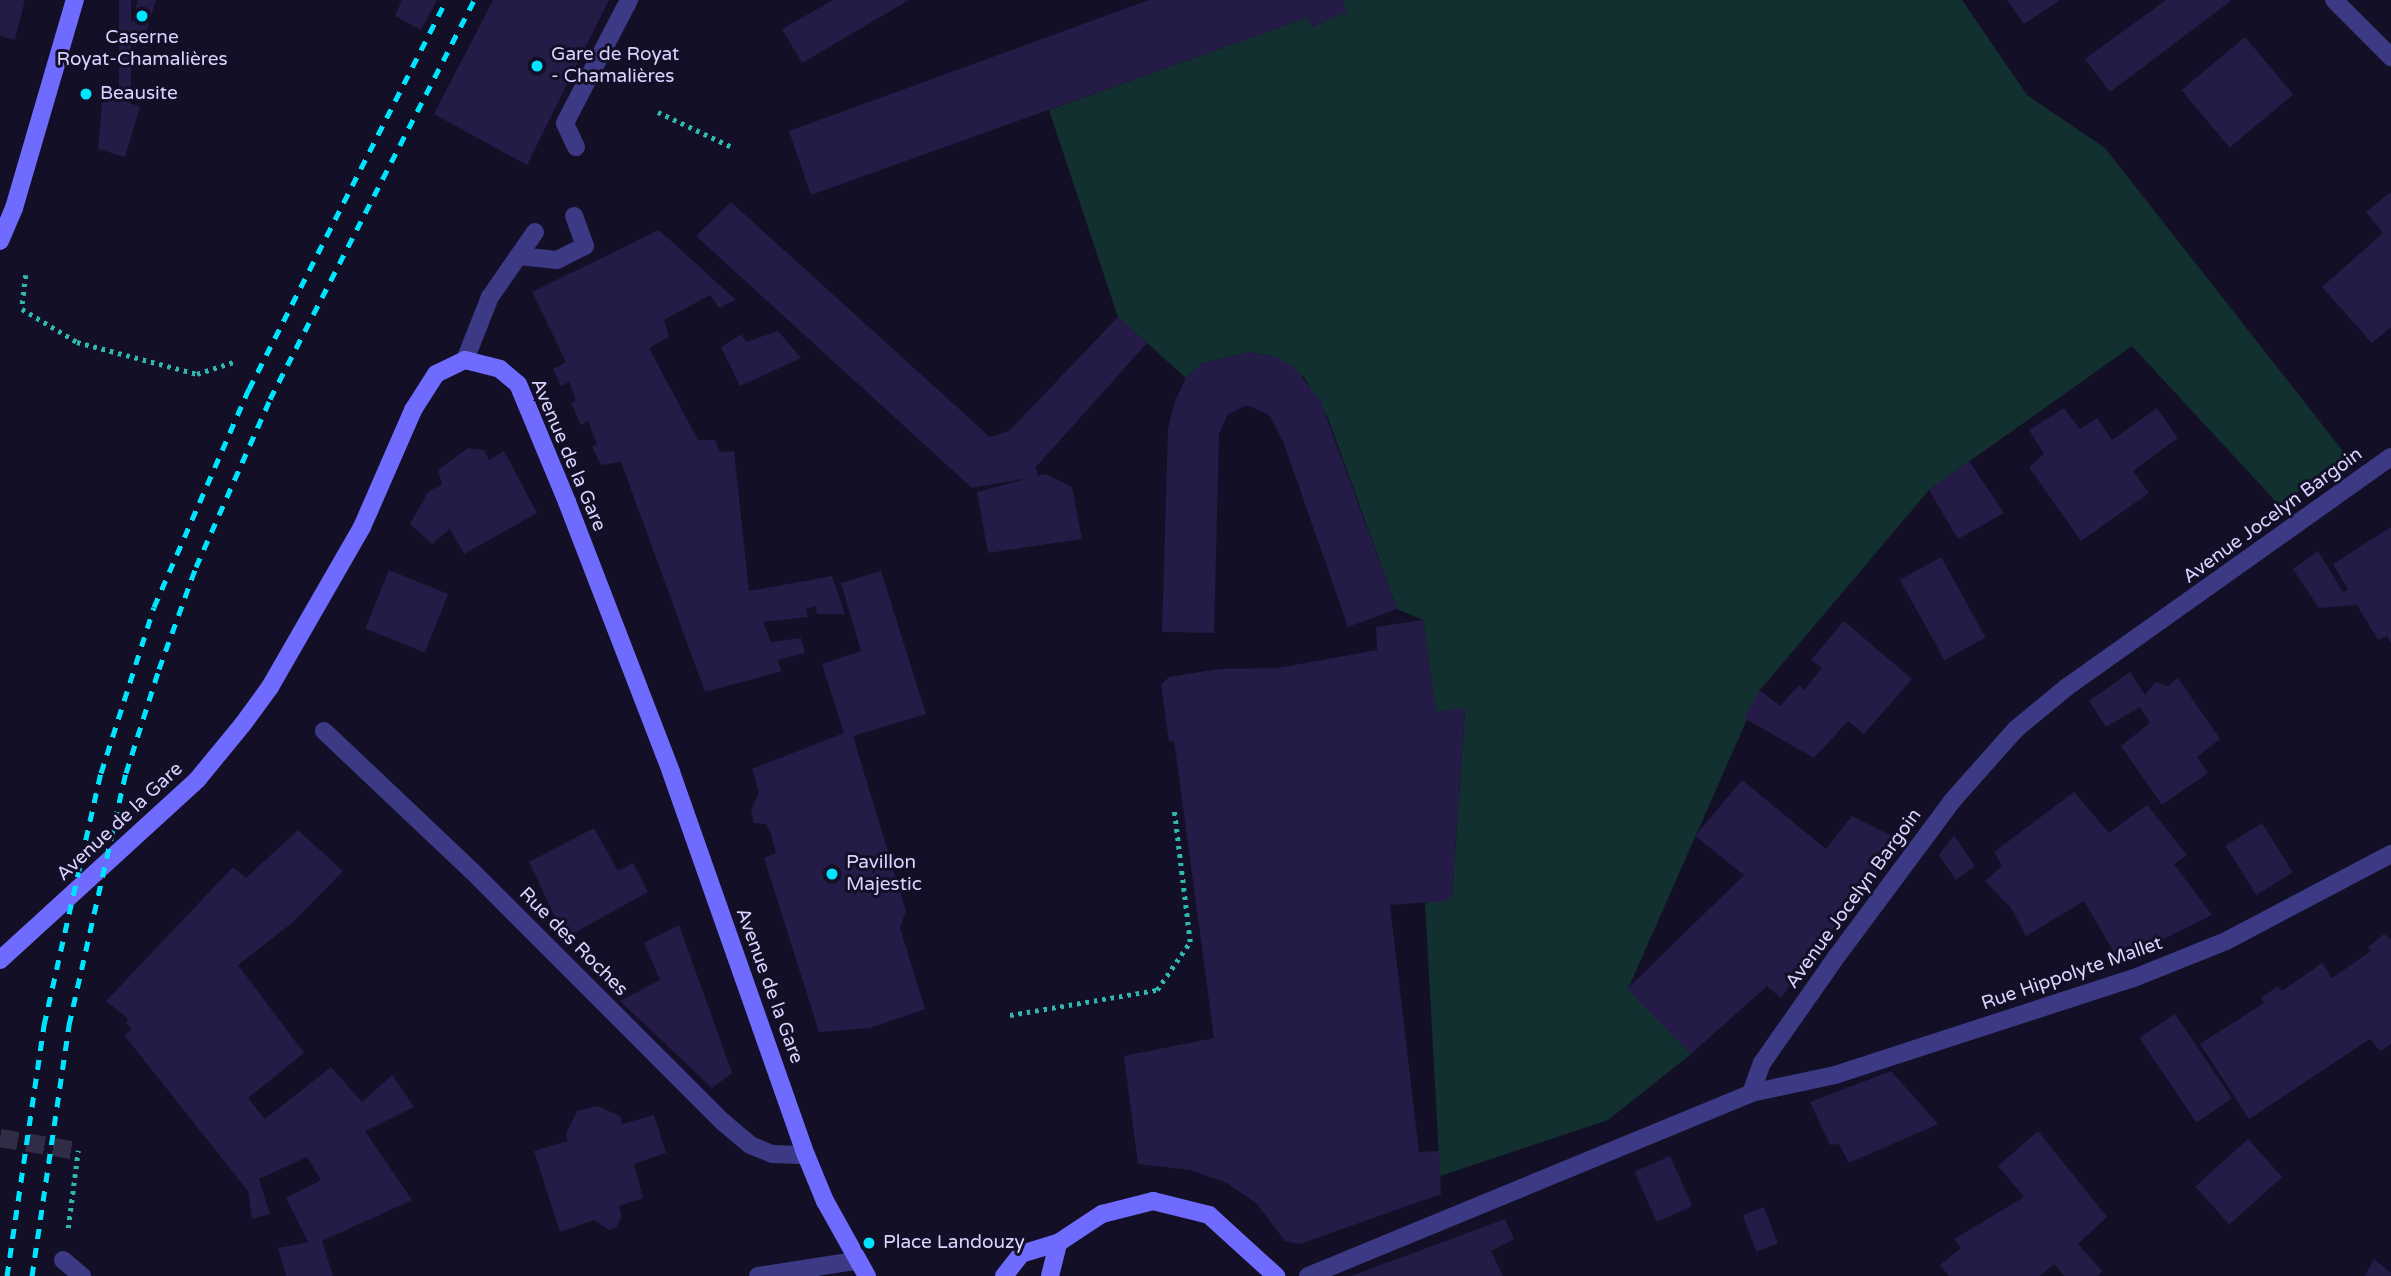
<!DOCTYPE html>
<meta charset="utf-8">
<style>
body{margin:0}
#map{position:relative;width:2391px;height:1276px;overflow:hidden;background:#130f26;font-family:"Varela Round",sans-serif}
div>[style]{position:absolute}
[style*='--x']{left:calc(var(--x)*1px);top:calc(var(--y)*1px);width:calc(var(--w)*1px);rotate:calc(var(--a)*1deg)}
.green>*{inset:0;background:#12302f}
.building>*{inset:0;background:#241b47;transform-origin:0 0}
.street-tunnel>*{height:18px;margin-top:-9px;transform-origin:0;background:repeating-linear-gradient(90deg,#312d47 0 18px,transparent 0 27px)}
.path>*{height:4.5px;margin-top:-2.25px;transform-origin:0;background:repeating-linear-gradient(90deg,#2fb8b0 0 3.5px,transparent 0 8.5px)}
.lane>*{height:18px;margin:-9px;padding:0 9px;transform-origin:9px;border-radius:9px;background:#3d3a85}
.street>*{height:18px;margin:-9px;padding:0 9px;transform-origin:9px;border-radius:9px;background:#3d3a85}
.secondary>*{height:18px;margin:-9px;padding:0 9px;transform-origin:9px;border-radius:9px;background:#6f6bff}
.rail>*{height:5px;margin-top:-2.5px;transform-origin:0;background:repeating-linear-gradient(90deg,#00e5ff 0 10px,transparent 0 19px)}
.dots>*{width:19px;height:19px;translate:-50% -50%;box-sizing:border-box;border:4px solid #130f26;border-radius:50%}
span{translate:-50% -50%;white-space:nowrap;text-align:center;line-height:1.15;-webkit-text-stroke:6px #130f26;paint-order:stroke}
.poi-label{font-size:19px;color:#d9d4ff}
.left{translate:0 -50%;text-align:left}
.street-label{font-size:19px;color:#d9d4ff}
</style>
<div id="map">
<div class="green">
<div style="clip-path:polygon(1343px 0,1962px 0,2027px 95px,2105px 148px,2346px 455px,2280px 506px,2132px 346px,1929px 490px,1760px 690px,1628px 989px,1691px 1054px,1608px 1120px,1440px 1176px,1425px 903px,1452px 896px,1465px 709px,1436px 712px,1423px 620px,1397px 609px,1328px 418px,1304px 377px,1276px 357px,1250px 352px,1203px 363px,1186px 378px,1118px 317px,1049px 110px,1308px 17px,1312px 27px,1346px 12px)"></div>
</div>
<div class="building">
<div style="clip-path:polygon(0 0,25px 0,15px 40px,0 36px)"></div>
<div style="left:119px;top:0;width:12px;height:93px"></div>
<div style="clip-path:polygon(138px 0,156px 0,145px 36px,136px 40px,129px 31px)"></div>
<div style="clip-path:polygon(402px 0,437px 0,421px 30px,395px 16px)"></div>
<div style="clip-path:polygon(493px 0,609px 0,527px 165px,434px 114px)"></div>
<div style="clip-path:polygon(833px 0,909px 0,802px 63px,782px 29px)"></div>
<div style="clip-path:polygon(1149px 0,1343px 0,1347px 12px,1311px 27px,1308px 17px,811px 195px,789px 131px)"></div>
<div style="clip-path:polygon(2007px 0,2060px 0,2024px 24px)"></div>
<div style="clip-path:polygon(2166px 0,2232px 0,2110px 92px,2085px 59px)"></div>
<div style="left:2245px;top:37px;width:75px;height:83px;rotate:50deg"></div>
<div style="clip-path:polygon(103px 92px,140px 107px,125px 157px,98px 149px)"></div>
<div style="clip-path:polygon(2391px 192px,2391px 327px,2372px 343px,2322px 287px,2383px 233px,2366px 212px)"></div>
<div style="clip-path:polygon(731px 202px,990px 437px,1009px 431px,1118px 317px,1147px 343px,1036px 467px,1038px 476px,1046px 474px,1072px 487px,1082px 539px,988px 553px,977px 492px,1029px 478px,972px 488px,696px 236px)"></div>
<div style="clip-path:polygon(659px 230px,736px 300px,719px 308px,710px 295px,664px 320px,669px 337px,649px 348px,698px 440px,715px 440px,720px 452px,734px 451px,749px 591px,832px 576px,845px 614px,817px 614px,815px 606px,806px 609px,808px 617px,763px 622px,771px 642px,801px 638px,805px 653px,777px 660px,782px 671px,705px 692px,621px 462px,601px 465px,592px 447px,597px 444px,588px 421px,581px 425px,571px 403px,576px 400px,569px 382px,561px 386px,553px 369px,566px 362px,532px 292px)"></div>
<div style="clip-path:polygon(778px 331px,801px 358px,740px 386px,721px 347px,742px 334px,746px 342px)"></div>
<div style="clip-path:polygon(1250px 352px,1276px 357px,1295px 368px,1320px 400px,1397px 609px,1348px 627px,1283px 441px,1269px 415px,1247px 405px,1228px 414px,1219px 434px,1214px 633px,1162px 632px,1168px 428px,1175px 401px,1186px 378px,1203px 363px)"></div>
<div style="clip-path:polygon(2064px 408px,2080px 429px,2097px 418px,2112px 440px,2157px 408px,2178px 438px,2133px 471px,2149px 493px,2081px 541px,2029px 467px,2044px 454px,2029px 430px)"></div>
<div style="clip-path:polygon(468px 448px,484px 450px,489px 460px,504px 451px,537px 513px,464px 554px,450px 529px,432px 544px,410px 524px,428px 492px,442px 484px,438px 470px)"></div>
<div style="clip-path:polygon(1969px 461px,2004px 513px,1958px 539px,1929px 490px)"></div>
<div style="clip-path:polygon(2391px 527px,2391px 643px,2387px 636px,2378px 640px,2357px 605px,2319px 608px,2293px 569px,2318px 551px,2343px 592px,2348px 590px,2333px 564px)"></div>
<div style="left:1941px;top:557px;width:92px;height:47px;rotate:61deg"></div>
<div style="left:389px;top:570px;width:64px;height:63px;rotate:22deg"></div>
<div style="clip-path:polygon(881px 571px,926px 714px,853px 736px,906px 911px,900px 928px,925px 1009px,870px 1028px,819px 1032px,764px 858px,776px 853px,770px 831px,766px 824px,754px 823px,751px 810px,759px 792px,752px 769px,844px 733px,822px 664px,861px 651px,841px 583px)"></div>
<div style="clip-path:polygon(1423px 620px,1436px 712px,1465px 708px,1452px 896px,1445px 901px,1390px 905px,1419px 1152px,1439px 1151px,1441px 1194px,1300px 1244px,1285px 1241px,1257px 1204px,1227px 1183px,1191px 1170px,1138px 1164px,1124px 1056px,1214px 1038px,1174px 740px,1169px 742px,1161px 685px,1169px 677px,1218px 669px,1278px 668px,1377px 650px,1376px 627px)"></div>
<div style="clip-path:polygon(1844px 621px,1912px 679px,1864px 734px,1848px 721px,1814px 758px,1744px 718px,1760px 690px,1780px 706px,1799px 685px,1804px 690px,1822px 668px,1811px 660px)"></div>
<div style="clip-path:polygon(2130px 672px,2145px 695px,2155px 682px,2168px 686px,2178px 678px,2220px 739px,2197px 757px,2208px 773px,2162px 805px,2121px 746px,2150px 723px,2140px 707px,2106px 727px,2089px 701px)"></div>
<div style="clip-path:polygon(1742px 780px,1826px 849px,1852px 816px,1900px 840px,1781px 998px,1767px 986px,1691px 1054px,1627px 989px,1744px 875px,1695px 836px)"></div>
<div style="clip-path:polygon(2074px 792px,2109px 833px,2147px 805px,2187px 855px,2174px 864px,2212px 915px,2119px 961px,2084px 901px,2026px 936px,2011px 908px,1985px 881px,2002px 866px,1994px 852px)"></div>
<div style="left:2262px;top:823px;width:58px;height:43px;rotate:58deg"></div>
<div style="clip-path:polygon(594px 828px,618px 871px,633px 863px,648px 892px,565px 938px,529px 862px)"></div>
<div style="clip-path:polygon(298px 830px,343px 871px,292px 923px,238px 965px,304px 1053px,248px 1098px,265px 1119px,331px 1067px,362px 1102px,392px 1075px,414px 1107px,365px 1131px,412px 1200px,322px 1241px,333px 1276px,286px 1276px,278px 1248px,308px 1242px,286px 1198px,321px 1180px,307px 1157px,259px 1179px,270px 1214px,252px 1219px,248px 1191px,124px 1035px,132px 1029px,126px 1023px,128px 1019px,106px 1001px,233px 867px,246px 878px)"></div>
<div style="clip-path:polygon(1954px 835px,1975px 866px,1956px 880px,1939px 855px)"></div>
<div style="clip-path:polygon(679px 925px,732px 1073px,712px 1088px,620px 1001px,660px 980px,644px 943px)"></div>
<div style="clip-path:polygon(2384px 934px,2391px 939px,2391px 1044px,2380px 1051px,2370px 1039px,2249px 1119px,2200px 1044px,2264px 1003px,2261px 998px,2278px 986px,2282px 991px,2322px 963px,2332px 978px,2371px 951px,2368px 947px)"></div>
<div style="left:2175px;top:1014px;width:102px;height:43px;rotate:56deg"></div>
<div style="clip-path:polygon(1891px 1071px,1938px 1124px,1849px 1163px,1839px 1144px,1830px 1145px,1810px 1102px)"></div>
<div style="clip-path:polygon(598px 1106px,620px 1116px,622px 1124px,654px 1115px,666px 1153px,634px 1164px,643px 1198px,619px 1206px,622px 1216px,616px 1228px,609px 1230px,594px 1220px,560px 1232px,534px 1151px,568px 1141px,566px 1134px,577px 1111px)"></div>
<div style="clip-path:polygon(2038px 1131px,2107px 1217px,2078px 1244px,2102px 1271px,2097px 1276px,2064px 1276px,2054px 1264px,2040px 1276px,1949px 1276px,1940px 1265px,1961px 1248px,1954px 1239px,2024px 1197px,1998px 1166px)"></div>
<div style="left:2248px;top:1139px;width:51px;height:71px;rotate:48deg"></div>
<div style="left:1670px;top:1156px;width:55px;height:39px;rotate:66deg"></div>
<div style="left:1764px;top:1207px;width:39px;height:23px;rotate:69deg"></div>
<div style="clip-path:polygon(1505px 1219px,1514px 1239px,1491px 1251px,1503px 1276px,1351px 1276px)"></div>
<div style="clip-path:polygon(2374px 1259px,2391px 1273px,2391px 1276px,2365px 1276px)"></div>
</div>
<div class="street-tunnel">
<div style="--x:0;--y:1138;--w:79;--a:9.5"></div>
</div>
<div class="path">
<div style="--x:658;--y:112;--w:84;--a:25.3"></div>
<div style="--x:26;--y:275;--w:34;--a:97"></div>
<div style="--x:22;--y:309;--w:64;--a:31"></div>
<div style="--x:77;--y:342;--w:124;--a:14.9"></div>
<div style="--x:197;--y:374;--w:38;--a:-18"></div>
<div style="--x:1010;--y:1015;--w:149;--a:-9.7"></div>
<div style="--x:1157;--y:990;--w:58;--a:-55.5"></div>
<div style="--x:1190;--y:942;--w:134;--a:-96.9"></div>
<div style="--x:68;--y:1228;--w:78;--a:-82.6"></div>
</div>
<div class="lane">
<div style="--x:576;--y:147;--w:26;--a:-115"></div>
<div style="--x:565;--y:123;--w:139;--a:-62.5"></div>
<div style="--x:519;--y:256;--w:38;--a:6"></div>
<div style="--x:557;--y:260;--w:31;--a:-27"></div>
<div style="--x:585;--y:246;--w:32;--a:-110"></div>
</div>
<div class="street">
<div style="--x:2334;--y:0;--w:81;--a:45"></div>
<div style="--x:465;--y:360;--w:68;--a:-68.4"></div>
<div style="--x:490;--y:297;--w:79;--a:-55.3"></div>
<div style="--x:324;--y:731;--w:204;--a:43.4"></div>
<div style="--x:472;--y:871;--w:355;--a:45"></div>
<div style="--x:723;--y:1122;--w:35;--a:40"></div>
<div style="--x:750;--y:1145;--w:24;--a:22"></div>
<div style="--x:772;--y:1154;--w:34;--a:2"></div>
<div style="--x:1751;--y:1093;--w:86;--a:-12.1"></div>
<div style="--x:1835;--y:1075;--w:314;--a:-18"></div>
<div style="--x:2134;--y:978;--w:99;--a:-21.9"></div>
<div style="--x:2226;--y:941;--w:187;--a:-27.8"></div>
<div style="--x:63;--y:1260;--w:25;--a:40"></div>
<div style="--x:758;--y:1276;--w:98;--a:-8.8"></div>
<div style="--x:1308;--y:1276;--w:479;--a:-22.4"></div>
<div style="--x:1751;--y:1093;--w:32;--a:-70"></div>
<div style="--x:1762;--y:1063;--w:131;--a:-55"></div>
<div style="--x:1837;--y:956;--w:193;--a:-53.4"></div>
<div style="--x:1952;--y:801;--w:96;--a:-48.4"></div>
<div style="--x:2016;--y:729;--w:66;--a:-39.5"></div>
<div style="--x:2067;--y:687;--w:397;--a:-35.4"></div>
</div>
<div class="secondary">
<div style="--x:0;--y:241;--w:36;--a:-67"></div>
<div style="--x:14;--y:208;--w:217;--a:-73.7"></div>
<div style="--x:0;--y:960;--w:267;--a:-42.4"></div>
<div style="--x:197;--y:780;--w:72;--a:-50.6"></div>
<div style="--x:243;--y:724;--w:46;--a:-53.9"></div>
<div style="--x:270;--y:687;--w:185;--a:-60.1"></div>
<div style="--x:362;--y:527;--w:128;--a:-66.4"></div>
<div style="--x:413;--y:410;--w:43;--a:-57.4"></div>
<div style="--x:436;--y:374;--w:32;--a:-26"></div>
<div style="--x:465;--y:360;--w:36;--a:14"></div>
<div style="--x:500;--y:369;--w:23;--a:40"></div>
<div style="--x:518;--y:384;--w:128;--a:67.4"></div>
<div style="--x:567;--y:502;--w:289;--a:68.9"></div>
<div style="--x:671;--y:772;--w:406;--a:70.6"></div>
<div style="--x:806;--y:1155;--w:50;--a:67.6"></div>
<div style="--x:825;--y:1201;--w:86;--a:60.8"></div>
<div style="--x:1004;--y:1276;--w:28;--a:-52"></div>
<div style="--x:1021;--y:1254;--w:39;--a:-17"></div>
<div style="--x:1058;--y:1243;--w:53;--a:-33.4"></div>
<div style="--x:1102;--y:1214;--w:53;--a:-14.3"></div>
<div style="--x:1153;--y:1201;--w:58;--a:14"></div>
<div style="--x:1209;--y:1215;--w:91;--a:42.3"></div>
<div style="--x:1050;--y:1276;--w:34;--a:-76"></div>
</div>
<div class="rail">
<div style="--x:7;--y:1276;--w:254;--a:-81.6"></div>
<div style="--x:44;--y:1025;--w:258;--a:-77.3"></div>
<div style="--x:101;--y:773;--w:174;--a:-72.3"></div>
<div style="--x:154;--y:607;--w:238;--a:-66.5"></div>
<div style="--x:249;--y:389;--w:436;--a:-63.1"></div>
<div style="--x:32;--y:1276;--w:254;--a:-81.6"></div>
<div style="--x:69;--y:1025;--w:258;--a:-77.3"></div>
<div style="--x:126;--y:773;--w:109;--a:-72.4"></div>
<div style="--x:159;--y:669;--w:109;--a:-70.1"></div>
<div style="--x:196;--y:567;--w:184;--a:-66.2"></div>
<div style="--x:270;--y:399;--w:448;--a:-62.9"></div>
</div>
<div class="dots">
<div style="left:142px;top:16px;background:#00e5ff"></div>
<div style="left:537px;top:66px;background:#00e5ff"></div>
<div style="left:86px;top:94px;background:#00e5ff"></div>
<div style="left:832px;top:874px;background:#00e5ff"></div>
<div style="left:869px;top:1243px;background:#00e5ff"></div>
</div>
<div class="poi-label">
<span style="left:142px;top:49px">Caserne<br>Royat-Chamalières</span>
<span class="left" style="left:551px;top:66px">Gare de Royat<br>- Chamalières</span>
<span class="left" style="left:100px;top:94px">Beausite</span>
<span class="left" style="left:846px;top:874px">Pavillon<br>Majestic</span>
<span class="left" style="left:883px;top:1243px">Place Landouzy</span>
</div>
<div class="street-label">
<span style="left:568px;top:455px;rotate:67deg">Avenue de la Gare</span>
<span style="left:2273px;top:516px;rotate:-36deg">Avenue Jocelyn Bargoin</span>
<span style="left:120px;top:822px;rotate:-43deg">Avenue de la Gare</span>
<span style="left:1854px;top:899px;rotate:-54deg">Avenue Jocelyn Bargoin</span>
<span style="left:573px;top:942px;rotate:45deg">Rue des Roches</span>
<span style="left:2072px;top:974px;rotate:-19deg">Rue Hippolyte Mallet</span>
<span style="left:769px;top:986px;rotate:70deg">Avenue de la Gare</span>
</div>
</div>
